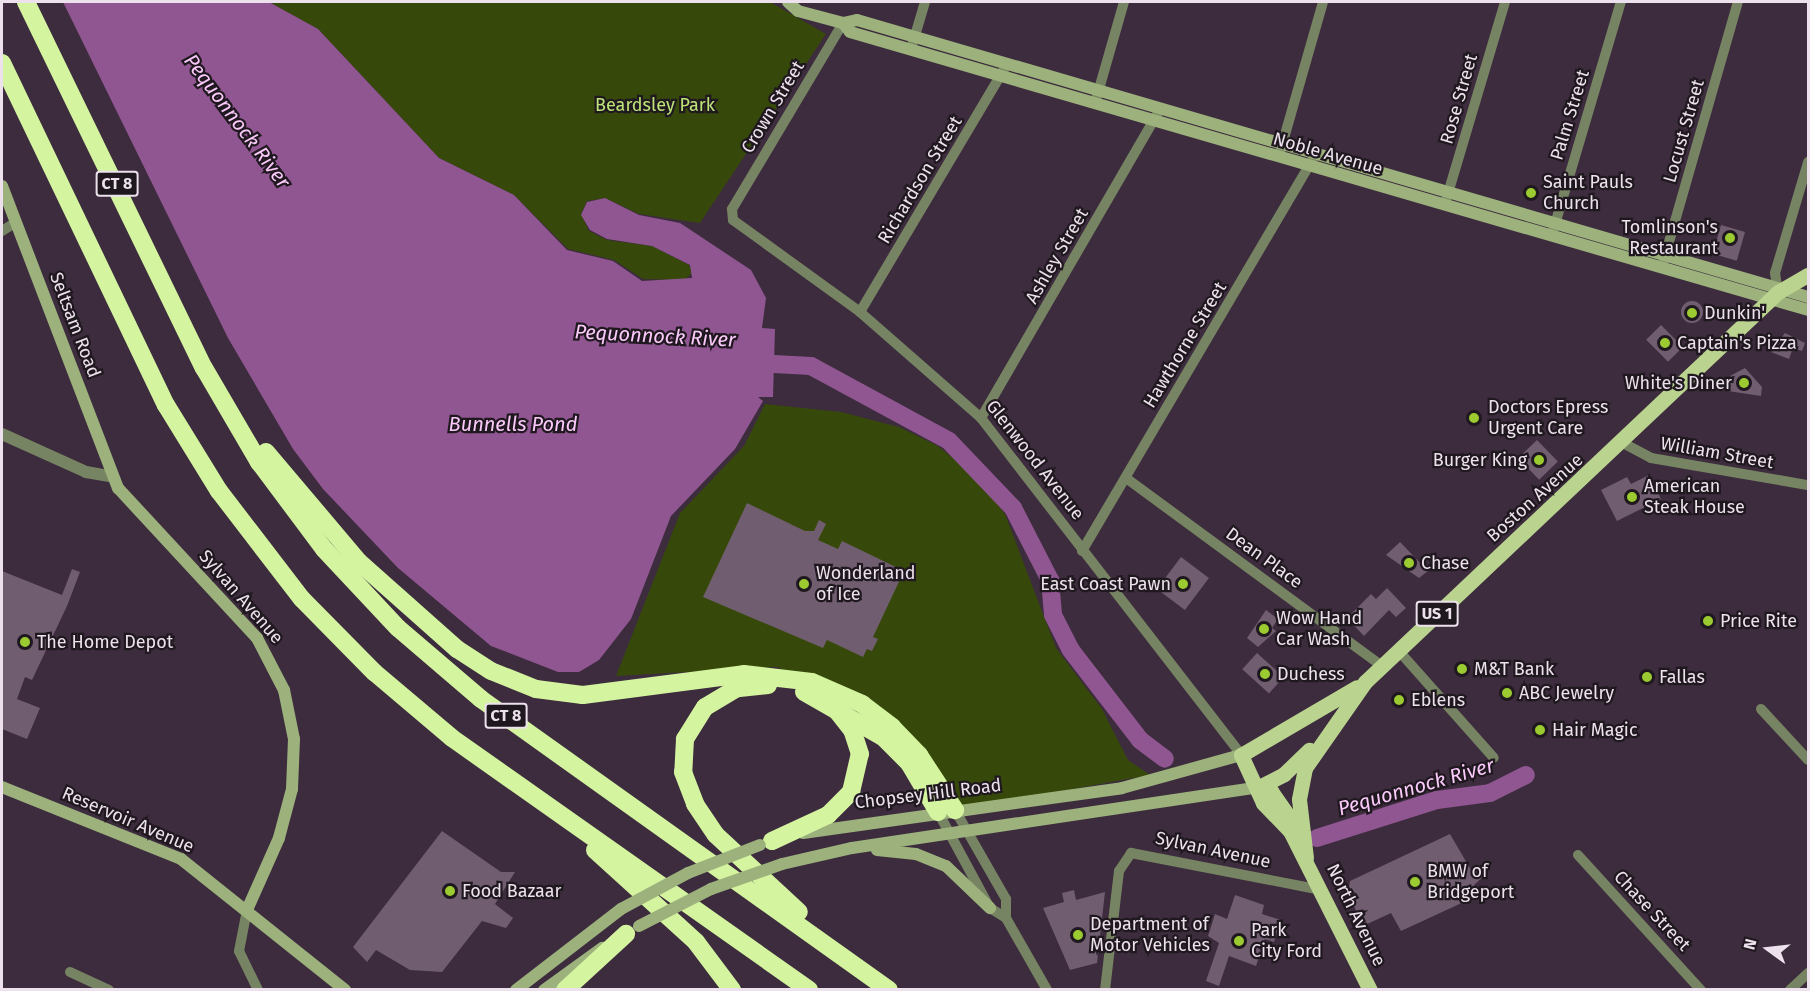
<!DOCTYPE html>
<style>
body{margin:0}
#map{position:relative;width:1810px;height:991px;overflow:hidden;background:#3d2c3d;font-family:"Fira Sans",sans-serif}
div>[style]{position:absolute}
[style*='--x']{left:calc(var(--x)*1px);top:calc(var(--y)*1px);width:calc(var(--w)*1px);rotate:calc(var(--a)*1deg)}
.green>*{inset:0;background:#36490a}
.water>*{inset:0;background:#905691}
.river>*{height:18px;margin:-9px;padding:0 9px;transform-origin:9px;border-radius:9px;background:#905691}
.building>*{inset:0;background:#705d70;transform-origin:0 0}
.round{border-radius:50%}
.minor>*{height:10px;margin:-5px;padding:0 5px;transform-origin:5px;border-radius:5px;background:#778463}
.tertiary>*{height:12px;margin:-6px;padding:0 6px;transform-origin:6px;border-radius:6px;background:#778463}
.secondary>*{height:12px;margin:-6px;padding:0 6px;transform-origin:6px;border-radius:6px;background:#9cb17c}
.primary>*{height:15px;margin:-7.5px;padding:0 7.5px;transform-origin:7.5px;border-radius:7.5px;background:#bad48f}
.motorway>*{height:18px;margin:-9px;padding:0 9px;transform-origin:9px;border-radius:9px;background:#d4f4a0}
.secondary-bridge>*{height:12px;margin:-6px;padding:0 6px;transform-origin:6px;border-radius:6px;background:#9cb17c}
.dots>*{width:16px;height:16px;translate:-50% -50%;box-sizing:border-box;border:3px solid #1f181f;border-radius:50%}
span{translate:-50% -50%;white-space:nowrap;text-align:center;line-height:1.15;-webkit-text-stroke:4.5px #1f181f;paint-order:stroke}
.shield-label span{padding:2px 4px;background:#1f181f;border:2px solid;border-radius:4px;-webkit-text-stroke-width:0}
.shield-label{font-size:16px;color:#ece1ec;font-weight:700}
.street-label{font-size:18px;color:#ece1ec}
.park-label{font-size:18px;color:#bde478}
.poi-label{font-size:18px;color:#ece1ec}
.left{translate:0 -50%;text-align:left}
.right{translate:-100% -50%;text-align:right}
.water-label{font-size:20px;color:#fbcafb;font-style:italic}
.frame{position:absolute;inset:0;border:3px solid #ece1ec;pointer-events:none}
.north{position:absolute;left:1738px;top:919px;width:60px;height:60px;-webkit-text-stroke:4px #1f181f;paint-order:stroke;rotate:285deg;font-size:16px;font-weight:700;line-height:24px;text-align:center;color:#ece1ec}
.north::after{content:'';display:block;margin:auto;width:21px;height:27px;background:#ece1ec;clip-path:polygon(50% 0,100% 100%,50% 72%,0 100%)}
</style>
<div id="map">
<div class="green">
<div style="clip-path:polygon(269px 2px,770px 2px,826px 34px,700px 223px,639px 214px,605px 198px,587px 201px,581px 214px,589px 231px,607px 240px,652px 246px,689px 265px,693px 272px,684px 280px,643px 279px,614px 260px,568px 249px,514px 195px,439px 158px,318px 29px)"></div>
<div style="clip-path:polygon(765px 404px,841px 412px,899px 427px,938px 446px,977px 478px,1005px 514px,1056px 648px,1102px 709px,1128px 760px,1150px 775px,946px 812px,923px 770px,843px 697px,777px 667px,616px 676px,680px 513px,744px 446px)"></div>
</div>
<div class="water">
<div style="clip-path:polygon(63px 2px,269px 2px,318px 29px,439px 158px,514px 195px,567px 250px,613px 261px,642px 281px,692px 278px,690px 265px,652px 246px,607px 239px,590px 230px,581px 215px,587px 202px,605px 198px,639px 215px,680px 223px,751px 270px,766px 298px,762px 328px,775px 329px,773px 397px,758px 397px,763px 401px,735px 449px,671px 516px,631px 619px,599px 660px,579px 672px,558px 672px,491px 646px,398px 568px,323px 489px,293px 449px,228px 338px)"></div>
</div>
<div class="river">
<div style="--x:774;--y:364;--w:37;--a:3"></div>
<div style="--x:811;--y:366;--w:157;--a:28.5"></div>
<div style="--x:949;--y:441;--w:93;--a:46.3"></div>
<div style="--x:1013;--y:508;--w:81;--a:62.8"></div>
<div style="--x:1050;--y:580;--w:35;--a:85"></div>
<div style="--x:1053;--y:615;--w:38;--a:63"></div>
<div style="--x:1070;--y:649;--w:115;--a:52.4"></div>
<div style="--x:1140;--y:740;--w:31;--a:37"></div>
<div style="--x:1317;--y:838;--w:126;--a:-17.6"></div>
<div style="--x:1437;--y:800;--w:53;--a:-7.5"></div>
<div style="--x:1490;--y:793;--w:40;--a:-26.6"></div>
</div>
<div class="building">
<div style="left:1721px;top:225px;width:25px;height:30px;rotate:16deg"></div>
<div class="round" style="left:1681px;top:301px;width:22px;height:22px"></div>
<div style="left:1661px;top:325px;width:31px;height:21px;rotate:45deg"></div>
<div style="clip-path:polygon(1785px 333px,1805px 343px,1802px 351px,1793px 348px,1789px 359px,1771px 352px)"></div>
<div style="clip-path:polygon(1745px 368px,1762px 387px,1761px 396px,1721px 390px,1733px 379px,1730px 376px)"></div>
<div style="left:1537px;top:440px;width:30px;height:26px;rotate:46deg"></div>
<div style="clip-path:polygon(1649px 475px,1661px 499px,1617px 521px,1601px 490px,1627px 477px,1631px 484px)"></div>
<div style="clip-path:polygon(747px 503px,805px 531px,814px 531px,819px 520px,826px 524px,818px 540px,838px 549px,842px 541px,904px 571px,873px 637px,878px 639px,872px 651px,867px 649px,863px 657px,827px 640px,823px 648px,703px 597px)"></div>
<div style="clip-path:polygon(1400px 542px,1428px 571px,1419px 578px,1386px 555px)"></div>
<div style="left:1181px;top:557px;width:35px;height:40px;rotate:37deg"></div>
<div style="clip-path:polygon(72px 569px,80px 572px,67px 606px,32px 680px,25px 677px,17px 699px,40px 708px,27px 739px,2px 729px,2px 571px,62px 595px)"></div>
<div style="clip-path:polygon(1387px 588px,1406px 608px,1396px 617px,1389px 610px,1364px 636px,1347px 618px,1371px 594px,1376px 599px)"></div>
<div style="clip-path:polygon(1266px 610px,1278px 619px,1272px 628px,1276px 631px,1258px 647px,1247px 638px)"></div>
<div style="left:1257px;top:653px;width:36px;height:22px;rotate:42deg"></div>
<div style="clip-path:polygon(442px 831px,501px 872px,515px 872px,495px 904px,513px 918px,506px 928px,482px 921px,442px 972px,410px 970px,376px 950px,367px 962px,353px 947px)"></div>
<div style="clip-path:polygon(1450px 834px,1471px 870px,1480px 865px,1485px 875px,1474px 885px,1479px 895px,1401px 931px,1391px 913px,1363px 926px,1348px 893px,1350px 881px)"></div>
<div style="clip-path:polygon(1074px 890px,1076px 900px,1105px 892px,1097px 963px,1070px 970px,1043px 908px,1064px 902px,1062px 893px)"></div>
<div style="clip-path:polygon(1235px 895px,1264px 905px,1262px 914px,1281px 920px,1274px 942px,1265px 939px,1256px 966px,1229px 956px,1219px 986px,1206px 981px,1219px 943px,1208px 936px,1215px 914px,1227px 919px)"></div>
</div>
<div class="minor">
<div style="--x:843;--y:23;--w:217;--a:120.8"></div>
<div style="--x:732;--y:209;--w:11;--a:85"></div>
<div style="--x:733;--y:220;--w:157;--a:35.9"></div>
<div style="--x:860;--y:312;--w:161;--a:41.2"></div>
<div style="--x:981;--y:418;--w:426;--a:52.3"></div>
<div style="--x:911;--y:49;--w:49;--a:-73.4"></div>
<div style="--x:1095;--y:103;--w:105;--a:-74"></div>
<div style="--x:1280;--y:152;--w:156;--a:-74"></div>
<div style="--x:1446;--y:200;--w:207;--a:-73.4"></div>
<div style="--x:2;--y:231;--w:15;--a:-32"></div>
<div style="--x:1553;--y:231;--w:239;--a:-73.5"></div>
<div style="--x:1663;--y:263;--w:272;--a:-74"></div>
<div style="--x:1778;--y:292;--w:19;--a:-99"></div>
<div style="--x:1775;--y:273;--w:116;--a:-73.4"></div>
<div style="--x:860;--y:312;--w:288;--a:-59.3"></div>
<div style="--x:981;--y:418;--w:357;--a:-59.9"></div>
<div style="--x:1623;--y:443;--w:32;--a:28"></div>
<div style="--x:1651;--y:458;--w:159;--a:9.8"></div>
<div style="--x:1126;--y:478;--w:318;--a:36.3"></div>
<div style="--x:1082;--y:551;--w:455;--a:-59.5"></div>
<div style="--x:1398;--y:650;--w:144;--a:48.4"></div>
<div style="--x:1761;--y:709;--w:69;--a:47.3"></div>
<div style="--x:955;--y:810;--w:103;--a:60.2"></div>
<div style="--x:1006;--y:899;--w:19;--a:90"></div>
<div style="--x:938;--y:812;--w:109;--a:61.6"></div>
<div style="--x:990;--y:908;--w:19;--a:32"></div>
<div style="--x:1006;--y:918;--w:83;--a:60.3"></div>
<div style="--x:1578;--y:855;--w:183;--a:47.7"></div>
<div style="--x:247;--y:910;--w:42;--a:101"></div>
<div style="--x:239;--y:951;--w:43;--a:64"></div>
<div style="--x:70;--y:972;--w:43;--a:24.8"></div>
<div style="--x:1105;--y:990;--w:120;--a:-83.3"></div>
<div style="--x:1119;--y:871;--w:22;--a:-56"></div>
<div style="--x:1131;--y:853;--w:194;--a:11"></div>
<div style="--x:1790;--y:990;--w:25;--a:-43"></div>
</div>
<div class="tertiary">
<div style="--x:2;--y:434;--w:92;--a:24.3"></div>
<div style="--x:86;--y:472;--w:27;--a:10"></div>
</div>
<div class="secondary">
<div style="--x:788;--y:2;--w:13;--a:42"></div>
<div style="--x:798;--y:11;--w:47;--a:14.9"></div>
<div style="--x:843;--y:23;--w:14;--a:-12"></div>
<div style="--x:857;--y:20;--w:991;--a:16.24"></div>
<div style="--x:843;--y:23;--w:11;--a:52"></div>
<div style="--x:850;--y:32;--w:998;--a:16.18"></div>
<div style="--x:2;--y:186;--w:324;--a:69"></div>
<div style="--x:118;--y:488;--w:205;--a:47.2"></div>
<div style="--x:257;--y:638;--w:59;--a:62.6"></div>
<div style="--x:284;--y:690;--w:50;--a:78.5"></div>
<div style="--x:294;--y:739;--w:50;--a:92.3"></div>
<div style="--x:292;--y:789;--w:51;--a:104.9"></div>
<div style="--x:279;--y:838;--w:79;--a:114"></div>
<div style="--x:2;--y:787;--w:193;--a:21.9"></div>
<div style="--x:181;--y:859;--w:210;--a:38.6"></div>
<div style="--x:803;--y:833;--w:322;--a:-8"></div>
<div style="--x:1122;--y:788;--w:123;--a:-15.5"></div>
<div style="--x:877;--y:850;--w:39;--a:6"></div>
<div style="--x:916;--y:854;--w:32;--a:22"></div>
<div style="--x:946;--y:866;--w:61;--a:43.7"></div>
<div style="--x:782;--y:864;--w:72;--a:-12.9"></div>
<div style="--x:852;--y:848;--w:412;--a:-8.5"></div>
<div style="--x:516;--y:990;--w:133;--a:-37.6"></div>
<div style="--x:544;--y:990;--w:72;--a:-35.9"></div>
</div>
<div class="primary">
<div style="--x:1259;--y:787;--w:13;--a:18"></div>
<div style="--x:1271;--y:791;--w:29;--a:55"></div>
<div style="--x:1288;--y:815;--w:16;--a:83"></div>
<div style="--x:1290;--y:831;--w:178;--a:63.3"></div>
<div style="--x:1259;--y:787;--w:28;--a:-27"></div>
<div style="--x:1284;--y:774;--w:35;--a:-44"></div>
<div style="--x:1290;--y:831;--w:39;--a:-134"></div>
<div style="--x:1263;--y:803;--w:53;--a:-114.6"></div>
<div style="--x:1241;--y:755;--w:134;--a:-30.4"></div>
<div style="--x:1306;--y:858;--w:59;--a:-96.8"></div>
<div style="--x:1299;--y:799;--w:32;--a:-79"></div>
<div style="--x:1305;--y:768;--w:105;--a:-55.1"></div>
<div style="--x:1365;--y:682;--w:568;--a:-43.36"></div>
<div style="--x:1778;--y:292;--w:34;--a:-30"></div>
</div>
<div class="motorway">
<div style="--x:26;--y:2;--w:407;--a:64.1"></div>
<div style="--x:204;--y:368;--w:109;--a:59.7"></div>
<div style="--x:259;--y:462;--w:109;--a:53.2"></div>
<div style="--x:324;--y:549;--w:108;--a:46.9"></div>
<div style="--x:398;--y:628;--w:109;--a:40.5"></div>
<div style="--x:481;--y:699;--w:501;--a:35.5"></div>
<div style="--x:2;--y:63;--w:379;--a:64.4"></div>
<div style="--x:166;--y:405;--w:101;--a:58.4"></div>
<div style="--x:219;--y:491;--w:136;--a:52.5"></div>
<div style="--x:302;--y:599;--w:103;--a:45.4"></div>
<div style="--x:374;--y:672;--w:102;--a:40.2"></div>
<div style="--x:452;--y:738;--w:437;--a:35.2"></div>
<div style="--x:266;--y:452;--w:144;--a:49.8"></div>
<div style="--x:359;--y:562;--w:131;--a:41.6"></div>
<div style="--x:457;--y:649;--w:40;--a:32.9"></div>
<div style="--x:491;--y:671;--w:48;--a:21.8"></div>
<div style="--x:536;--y:689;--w:47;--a:7.3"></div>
<div style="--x:583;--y:695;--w:162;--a:-7.4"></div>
<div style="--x:744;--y:674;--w:68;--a:6.7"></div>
<div style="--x:812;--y:682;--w:55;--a:23.7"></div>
<div style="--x:862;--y:704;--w:38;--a:37"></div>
<div style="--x:892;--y:727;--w:39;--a:46"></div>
<div style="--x:919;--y:755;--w:66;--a:56.8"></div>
<div style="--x:768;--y:685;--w:31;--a:174"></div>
<div style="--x:737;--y:688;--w:37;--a:149"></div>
<div style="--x:705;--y:707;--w:38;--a:122"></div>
<div style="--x:685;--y:739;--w:33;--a:93"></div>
<div style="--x:683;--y:772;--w:34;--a:69"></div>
<div style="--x:695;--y:804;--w:37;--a:56"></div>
<div style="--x:716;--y:835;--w:113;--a:42.9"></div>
<div style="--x:804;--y:692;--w:91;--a:29.7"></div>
<div style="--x:883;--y:737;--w:37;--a:45"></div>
<div style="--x:909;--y:763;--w:57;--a:59.4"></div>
<div style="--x:772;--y:841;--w:62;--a:-24.9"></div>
<div style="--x:828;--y:815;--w:33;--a:-45"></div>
<div style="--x:851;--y:792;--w:39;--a:-77"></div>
<div style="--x:860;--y:754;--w:25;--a:-108"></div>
<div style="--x:852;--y:730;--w:23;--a:-128"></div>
<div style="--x:595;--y:850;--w:137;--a:42.3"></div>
<div style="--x:696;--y:942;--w:60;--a:53.1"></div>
<div style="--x:565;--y:990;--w:83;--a:-42.6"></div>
</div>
<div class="secondary-bridge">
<div style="--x:621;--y:909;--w:76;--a:-28.2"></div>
<div style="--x:688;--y:873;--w:77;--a:-21.3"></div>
<div style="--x:639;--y:926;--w:81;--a:-27.2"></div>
<div style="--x:711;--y:889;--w:75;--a:-19.4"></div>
</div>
<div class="dots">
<div style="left:1531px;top:193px;background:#9cca31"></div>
<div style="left:1730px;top:238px;background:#9cca31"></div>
<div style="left:1692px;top:313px;background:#9cca31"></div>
<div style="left:1665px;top:343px;background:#9cca31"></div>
<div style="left:1744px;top:383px;background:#9cca31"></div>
<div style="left:1474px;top:418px;background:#9cca31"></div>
<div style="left:1539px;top:460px;background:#9cca31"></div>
<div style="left:1632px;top:497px;background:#9cca31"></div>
<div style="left:1409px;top:563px;background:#9cca31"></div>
<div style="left:804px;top:584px;background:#9cca31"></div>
<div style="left:1183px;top:584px;background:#9cca31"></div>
<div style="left:1708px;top:621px;background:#9cca31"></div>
<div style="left:1264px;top:629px;background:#9cca31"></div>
<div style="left:25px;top:642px;background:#9cca31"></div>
<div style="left:1462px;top:669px;background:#9cca31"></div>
<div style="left:1265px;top:674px;background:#9cca31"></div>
<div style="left:1647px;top:677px;background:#9cca31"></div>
<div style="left:1507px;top:693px;background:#9cca31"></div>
<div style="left:1399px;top:700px;background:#9cca31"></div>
<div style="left:1540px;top:730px;background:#9cca31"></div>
<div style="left:1415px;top:882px;background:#9cca31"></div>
<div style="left:450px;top:891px;background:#9cca31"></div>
<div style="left:1078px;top:935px;background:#9cca31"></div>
<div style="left:1239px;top:941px;background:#9cca31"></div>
</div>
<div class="shield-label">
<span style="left:117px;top:184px">CT 8</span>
<span style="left:1437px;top:614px">US 1</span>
<span style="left:506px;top:716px">CT 8</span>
</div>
<div class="street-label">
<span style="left:1459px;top:99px;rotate:-74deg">Rose Street</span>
<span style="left:773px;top:107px;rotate:-59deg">Crown Street</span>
<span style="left:1570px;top:115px;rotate:-73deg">Palm Street</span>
<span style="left:1684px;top:131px;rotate:-74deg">Locust Street</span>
<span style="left:1328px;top:154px;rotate:16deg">Noble Avenue</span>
<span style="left:920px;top:180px;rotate:-59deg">Richardson Street</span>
<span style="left:1057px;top:256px;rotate:-60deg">Ashley Street</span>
<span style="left:75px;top:325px;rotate:69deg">Seltsam Road</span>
<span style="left:1185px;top:345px;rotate:-59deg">Hawthorne Street</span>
<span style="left:1717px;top:453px;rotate:10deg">William Street</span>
<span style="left:1035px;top:460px;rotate:52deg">Glenwood Avenue</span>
<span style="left:1535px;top:498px;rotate:-42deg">Boston Avenue</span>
<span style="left:1264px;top:558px;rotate:36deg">Dean Place</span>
<span style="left:241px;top:597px;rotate:49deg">Sylvan Avenue</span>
<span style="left:928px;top:794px;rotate:-7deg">Chopsey Hill Road</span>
<span style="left:128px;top:820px;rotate:23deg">Reservoir Avenue</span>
<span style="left:1213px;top:850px;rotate:12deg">Sylvan Avenue</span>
<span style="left:1652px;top:911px;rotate:47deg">Chase Street</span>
<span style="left:1356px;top:915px;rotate:64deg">North Avenue</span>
</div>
<div class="park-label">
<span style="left:655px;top:105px">Beardsley Park</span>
</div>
<div class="poi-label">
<span class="left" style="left:1543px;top:193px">Saint Pauls<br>Church</span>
<span class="right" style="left:1718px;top:238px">Tomlinson's<br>Restaurant</span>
<span class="left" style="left:1704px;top:313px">Dunkin'</span>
<span class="left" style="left:1677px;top:343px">Captain's Pizza</span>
<span class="right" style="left:1732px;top:383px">White's Diner</span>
<span class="left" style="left:1488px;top:418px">Doctors Epress<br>Urgent Care</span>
<span class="right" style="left:1527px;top:460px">Burger King</span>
<span class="left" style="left:1644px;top:497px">American<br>Steak House</span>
<span class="left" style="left:1421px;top:563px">Chase</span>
<span class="left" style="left:816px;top:584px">Wonderland<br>of Ice</span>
<span class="right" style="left:1171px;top:584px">East Coast Pawn</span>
<span class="left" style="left:1276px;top:629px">Wow Hand<br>Car Wash</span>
<span class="left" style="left:1720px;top:621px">Price Rite</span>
<span class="left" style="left:37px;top:642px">The Home Depot</span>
<span class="left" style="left:1474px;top:669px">M&amp;T Bank</span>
<span class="left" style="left:1277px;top:674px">Duchess</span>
<span class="left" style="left:1659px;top:677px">Fallas</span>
<span class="left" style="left:1519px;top:693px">ABC Jewelry</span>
<span class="left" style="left:1411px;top:700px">Eblens</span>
<span class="left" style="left:1552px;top:730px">Hair Magic</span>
<span class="left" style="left:1427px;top:882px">BMW of<br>Bridgeport</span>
<span class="left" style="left:462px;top:891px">Food Bazaar</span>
<span class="left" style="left:1090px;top:935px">Department of<br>Motor Vehicles</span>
<span class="left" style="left:1251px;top:941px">Park<br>City Ford</span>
</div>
<div class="water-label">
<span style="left:237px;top:121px;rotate:53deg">Pequonnock River</span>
<span style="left:655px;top:336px;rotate:3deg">Pequonnock River</span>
<span style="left:513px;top:424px">Bunnells Pond</span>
<span style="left:1416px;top:787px;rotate:-16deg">Pequonnock River</span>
</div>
<div class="frame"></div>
<div class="north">N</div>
</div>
